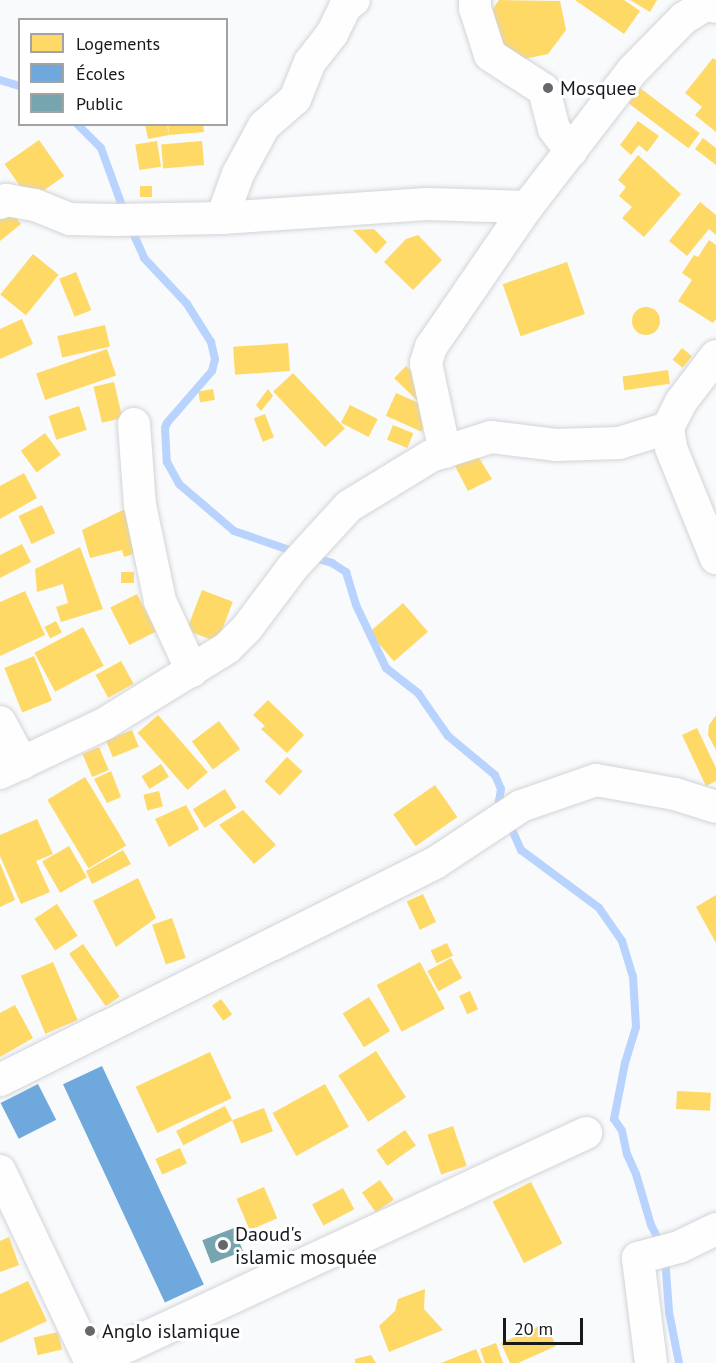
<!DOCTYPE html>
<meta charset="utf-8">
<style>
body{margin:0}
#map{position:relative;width:716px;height:1363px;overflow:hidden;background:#f8fafc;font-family:"PT Sans",sans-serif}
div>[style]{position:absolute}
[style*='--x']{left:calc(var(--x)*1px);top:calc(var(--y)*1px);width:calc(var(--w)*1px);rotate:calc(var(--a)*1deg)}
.homes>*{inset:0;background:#ffd966;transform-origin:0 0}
.round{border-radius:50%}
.schools>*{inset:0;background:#6fa8dc;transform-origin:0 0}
.public>*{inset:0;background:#76a5af;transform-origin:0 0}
.stream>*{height:8px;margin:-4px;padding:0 4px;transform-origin:4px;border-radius:4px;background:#b8d3fd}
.roads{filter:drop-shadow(0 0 2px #d2d4d7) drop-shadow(0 0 2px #d2d4d7)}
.minor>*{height:32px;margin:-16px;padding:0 16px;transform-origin:16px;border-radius:16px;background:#fefeff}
.dots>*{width:16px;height:16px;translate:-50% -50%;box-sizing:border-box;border:3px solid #fff;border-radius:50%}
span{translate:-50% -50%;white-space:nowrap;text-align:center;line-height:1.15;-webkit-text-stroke:6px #fff;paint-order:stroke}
.poi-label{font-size:20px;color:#16191d}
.left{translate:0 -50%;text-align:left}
.legend{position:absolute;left:18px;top:18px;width:210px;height:108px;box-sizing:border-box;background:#fff;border:2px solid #a2a3a5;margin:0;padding:8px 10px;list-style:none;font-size:18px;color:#16191d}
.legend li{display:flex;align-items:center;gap:12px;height:30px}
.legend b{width:30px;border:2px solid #a2a3a5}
.scale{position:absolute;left:503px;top:1318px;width:80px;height:27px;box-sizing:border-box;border:3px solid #16191d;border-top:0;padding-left:8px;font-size:18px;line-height:21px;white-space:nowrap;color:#16191d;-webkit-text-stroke:4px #fff;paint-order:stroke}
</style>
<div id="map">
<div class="homes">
<div style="clip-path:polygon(499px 0,560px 1px,566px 30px,548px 54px,519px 60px,495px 43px,490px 13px)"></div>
<div style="clip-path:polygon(575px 0,624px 0,640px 11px,624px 34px)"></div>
<div style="clip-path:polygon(630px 0,657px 0,650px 12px)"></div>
<div style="clip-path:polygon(713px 58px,716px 60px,716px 132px,695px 115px,702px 107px,685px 93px)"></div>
<div style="left:640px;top:88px;width:75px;height:19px;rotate:37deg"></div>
<div style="clip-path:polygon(638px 121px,659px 136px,647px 152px,639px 145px,631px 155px,620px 145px)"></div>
<div style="clip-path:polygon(145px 124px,167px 124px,169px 135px,148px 139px)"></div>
<div style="clip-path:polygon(168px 124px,203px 124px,204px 132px,169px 135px)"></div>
<div style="clip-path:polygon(703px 138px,716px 148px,716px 165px,695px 149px)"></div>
<div style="left:39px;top:140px;width:44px;height:42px;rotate:55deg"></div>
<div style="left:157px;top:141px;width:26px;height:22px;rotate:81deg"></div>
<div style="left:202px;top:141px;width:24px;height:41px;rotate:85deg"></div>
<div style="clip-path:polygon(638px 155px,681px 194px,644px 237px,622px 218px,632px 207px,619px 196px,626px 187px,618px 180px)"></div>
<div style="left:140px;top:186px;width:12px;height:11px"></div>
<div style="clip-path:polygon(700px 202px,716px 215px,716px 235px,709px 229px,687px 256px,669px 241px)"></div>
<div style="clip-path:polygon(10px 210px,21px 224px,0 241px,0 218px)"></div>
<div style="clip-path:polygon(374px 229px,387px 242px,376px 254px,353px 230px)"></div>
<div style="clip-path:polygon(418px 235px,442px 260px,413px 290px,384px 262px,406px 239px)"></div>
<div style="clip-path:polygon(709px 240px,716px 245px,716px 319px,713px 323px,678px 301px,692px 280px,682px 273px,694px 255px,698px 257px)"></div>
<div style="left:33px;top:254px;width:33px;height:52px;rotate:39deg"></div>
<div style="left:567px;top:262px;width:55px;height:68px;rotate:71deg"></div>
<div style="left:76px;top:272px;width:41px;height:18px;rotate:68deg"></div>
<div class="round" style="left:632px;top:307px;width:28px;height:28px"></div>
<div style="clip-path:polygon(22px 319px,33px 344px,0 359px,0 329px)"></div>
<div style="left:105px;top:325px;width:22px;height:49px;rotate:77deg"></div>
<div style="left:288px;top:343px;width:28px;height:55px;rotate:86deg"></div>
<div style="left:682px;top:348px;width:13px;height:15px;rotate:39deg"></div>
<div style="left:107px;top:349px;width:28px;height:75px;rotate:71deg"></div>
<div style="left:406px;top:366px;width:32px;height:17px;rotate:44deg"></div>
<div style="left:668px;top:370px;width:14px;height:46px;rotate:82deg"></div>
<div style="left:293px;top:373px;width:76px;height:27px;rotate:47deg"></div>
<div style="left:114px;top:382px;width:37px;height:21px;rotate:77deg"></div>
<div style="left:213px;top:389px;width:11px;height:15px;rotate:80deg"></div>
<div style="clip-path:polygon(268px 389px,273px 396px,261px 411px,256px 405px)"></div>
<div style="left:396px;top:393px;width:39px;height:25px;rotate:24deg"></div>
<div style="left:350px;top:405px;width:31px;height:20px;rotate:27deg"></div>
<div style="left:79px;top:406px;width:25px;height:32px;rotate:72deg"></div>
<div style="left:265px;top:414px;width:25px;height:12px;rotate:69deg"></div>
<div style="left:393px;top:425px;width:22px;height:16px;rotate:22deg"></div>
<div style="left:45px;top:433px;width:27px;height:30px;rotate:54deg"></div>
<div style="clip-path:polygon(476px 453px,492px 479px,468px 491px,455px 466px)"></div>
<div style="clip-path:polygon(24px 473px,37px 498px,0 519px,0 486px)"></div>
<div style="left:42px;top:505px;width:31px;height:26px;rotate:65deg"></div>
<div style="clip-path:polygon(133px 505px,136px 553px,124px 557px,122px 550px,90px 558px,82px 530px)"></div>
<div style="clip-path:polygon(22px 544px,31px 562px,0 578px,0 555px)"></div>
<div style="clip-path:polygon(80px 547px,103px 609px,61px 622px,56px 607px,68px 603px,63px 584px,37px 592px,35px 569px)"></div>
<div style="left:121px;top:572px;width:13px;height:11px"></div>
<div style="left:202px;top:590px;width:33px;height:43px;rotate:21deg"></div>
<div style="clip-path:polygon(25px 591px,45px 635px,0 656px,0 602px)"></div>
<div style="left:137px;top:594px;width:42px;height:30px;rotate:63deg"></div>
<div style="left:403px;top:603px;width:38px;height:45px;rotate:49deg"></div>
<div style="left:56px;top:621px;width:13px;height:13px;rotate:63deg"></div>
<div style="left:83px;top:627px;width:44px;height:55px;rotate:62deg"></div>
<div style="left:34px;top:656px;width:48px;height:32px;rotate:68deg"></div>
<div style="left:121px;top:661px;width:26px;height:29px;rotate:61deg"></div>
<div style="clip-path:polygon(268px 700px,304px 735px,287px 753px,261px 729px,265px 726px,253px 715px)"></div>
<div style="left:158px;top:715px;width:76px;height:27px;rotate:49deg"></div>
<div style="clip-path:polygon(716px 715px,716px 750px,708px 735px,709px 725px)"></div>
<div style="left:219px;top:721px;width:35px;height:34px;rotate:53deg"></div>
<div style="clip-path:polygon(697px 728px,716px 768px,716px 781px,706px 786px,682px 735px)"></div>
<div style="left:132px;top:730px;width:18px;height:28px;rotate:68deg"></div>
<div style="left:99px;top:747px;width:25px;height:18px;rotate:67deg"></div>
<div style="left:287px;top:757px;width:21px;height:33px;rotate:43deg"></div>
<div style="left:161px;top:764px;width:15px;height:23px;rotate:58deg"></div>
<div style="clip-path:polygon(111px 771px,121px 797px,107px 803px,94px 779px)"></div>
<div style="left:85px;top:777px;width:80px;height:44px;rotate:59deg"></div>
<div style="left:435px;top:785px;width:39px;height:51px;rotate:55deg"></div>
<div style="left:225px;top:789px;width:22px;height:38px;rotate:58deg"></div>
<div style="left:159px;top:791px;width:16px;height:16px;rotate:76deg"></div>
<div style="clip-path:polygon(186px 805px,199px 829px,169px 847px,155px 819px)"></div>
<div style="clip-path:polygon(243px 810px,276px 845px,254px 864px,219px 825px)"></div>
<div style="clip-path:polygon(37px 819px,53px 854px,36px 861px,50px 892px,21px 904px,0 856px,0 835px)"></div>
<div style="left:69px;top:846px;width:36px;height:31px;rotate:60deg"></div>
<div style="clip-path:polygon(123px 850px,131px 864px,92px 884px,86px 871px)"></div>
<div style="clip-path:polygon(0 863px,15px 900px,0 907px)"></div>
<div style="clip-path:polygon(138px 878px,156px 918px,116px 947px,93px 901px)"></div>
<div style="left:423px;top:894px;width:31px;height:18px;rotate:65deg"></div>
<div style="clip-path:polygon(716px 895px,716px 943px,696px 907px)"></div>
<div style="left:57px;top:904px;width:38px;height:27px;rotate:57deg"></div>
<div style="left:172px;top:918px;width:42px;height:21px;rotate:71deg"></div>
<div style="left:447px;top:943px;width:14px;height:18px;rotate:65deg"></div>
<div style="left:83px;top:944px;width:64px;height:17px;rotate:55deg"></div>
<div style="left:451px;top:958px;width:23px;height:27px;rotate:61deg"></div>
<div style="left:53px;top:962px;width:63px;height:35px;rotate:67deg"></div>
<div style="left:420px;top:962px;width:53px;height:49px;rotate:62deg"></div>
<div style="left:470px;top:991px;width:20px;height:12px;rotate:66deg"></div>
<div style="left:369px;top:997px;width:40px;height:31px;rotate:58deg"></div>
<div style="left:221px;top:999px;width:19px;height:11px;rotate:54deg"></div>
<div style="clip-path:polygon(15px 1005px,33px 1038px,0 1057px,0 1013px)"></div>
<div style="left:376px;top:1051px;width:55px;height:45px;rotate:57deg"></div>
<div style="left:210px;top:1052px;width:51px;height:82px;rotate:65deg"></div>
<div style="left:325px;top:1084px;width:49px;height:60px;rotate:61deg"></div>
<div style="left:677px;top:1091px;width:34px;height:18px;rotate:3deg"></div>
<div style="left:225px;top:1106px;width:16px;height:55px;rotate:63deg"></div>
<div style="left:264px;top:1108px;width:25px;height:34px;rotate:69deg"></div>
<div style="left:453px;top:1126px;width:42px;height:27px;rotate:71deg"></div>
<div style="left:405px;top:1130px;width:19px;height:35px;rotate:55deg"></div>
<div style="left:180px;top:1148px;width:17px;height:27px;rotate:66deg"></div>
<div style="left:380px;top:1180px;width:24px;height:22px;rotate:55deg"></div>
<div style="left:531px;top:1182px;width:69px;height:43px;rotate:63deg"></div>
<div style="left:264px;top:1187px;width:34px;height:30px;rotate:67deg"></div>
<div style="left:343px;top:1188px;width:24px;height:35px;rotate:62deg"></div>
<div style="clip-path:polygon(9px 1237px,19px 1265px,0 1272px,0 1241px)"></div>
<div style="clip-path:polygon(28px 1281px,47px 1321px,0 1343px,0 1294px)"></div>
<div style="clip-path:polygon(425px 1289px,424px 1309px,443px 1330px,389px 1352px,379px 1326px,395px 1311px,398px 1299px)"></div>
<div style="clip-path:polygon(546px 1323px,556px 1346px,518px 1363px,510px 1363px,501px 1343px)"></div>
<div style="left:58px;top:1332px;width:18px;height:25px;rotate:77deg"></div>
<div style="clip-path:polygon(496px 1343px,503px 1363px,485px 1363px,480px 1349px)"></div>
<div style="clip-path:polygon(476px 1349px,482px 1363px,441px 1363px)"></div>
<div style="clip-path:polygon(371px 1355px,376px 1363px,355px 1363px,355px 1359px)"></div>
</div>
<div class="schools">
<div style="left:102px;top:1066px;width:241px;height:43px;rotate:65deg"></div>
<div style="left:38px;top:1084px;width:40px;height:42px;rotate:63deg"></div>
</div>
<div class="public">
<div style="left:234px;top:1228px;width:25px;height:34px;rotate:69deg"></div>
</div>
<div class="stream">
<div style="--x:0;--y:80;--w:21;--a:17"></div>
<div style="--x:77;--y:124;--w:34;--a:45"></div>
<div style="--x:101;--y:148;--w:70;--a:70"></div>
<div style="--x:130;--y:226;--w:35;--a:66"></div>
<div style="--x:144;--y:258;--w:63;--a:46.9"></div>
<div style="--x:187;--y:304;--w:45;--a:57.7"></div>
<div style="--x:211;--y:342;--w:17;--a:77"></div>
<div style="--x:215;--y:359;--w:12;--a:104"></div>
<div style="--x:212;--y:371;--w:69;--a:130.9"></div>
<div style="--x:167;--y:423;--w:5;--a:112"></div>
<div style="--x:165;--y:428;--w:34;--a:87"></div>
<div style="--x:167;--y:462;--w:25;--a:61"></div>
<div style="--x:179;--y:484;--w:72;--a:40.5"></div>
<div style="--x:234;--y:531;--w:68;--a:19"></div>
<div style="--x:310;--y:557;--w:23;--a:15"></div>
<div style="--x:332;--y:563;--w:17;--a:33"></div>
<div style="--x:346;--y:572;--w:34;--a:73"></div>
<div style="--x:356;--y:605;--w:70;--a:64.5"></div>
<div style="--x:386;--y:668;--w:41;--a:38"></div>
<div style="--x:418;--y:693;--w:52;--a:55.1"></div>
<div style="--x:448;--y:736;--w:61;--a:39.7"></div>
<div style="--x:495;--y:775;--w:15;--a:67"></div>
<div style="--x:501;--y:789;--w:12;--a:99"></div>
<div style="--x:499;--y:801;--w:54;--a:65.8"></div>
<div style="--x:521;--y:850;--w:97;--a:36.6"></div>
<div style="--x:599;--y:908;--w:40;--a:55.1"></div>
<div style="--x:622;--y:941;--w:37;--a:73"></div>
<div style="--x:633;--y:976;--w:51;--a:86.6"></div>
<div style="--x:636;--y:1027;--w:38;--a:107"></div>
<div style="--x:625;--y:1063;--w:57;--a:101.1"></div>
<div style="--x:614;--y:1119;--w:14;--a:56"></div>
<div style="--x:622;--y:1131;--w:24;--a:78"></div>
<div style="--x:627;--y:1154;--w:22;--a:66"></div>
<div style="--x:636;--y:1174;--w:53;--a:73.6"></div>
<div style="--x:651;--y:1225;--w:22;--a:63"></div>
<div style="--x:665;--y:1257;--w:55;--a:85.8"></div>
<div style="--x:669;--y:1312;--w:52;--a:78.9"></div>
</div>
<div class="roads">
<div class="minor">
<div style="--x:475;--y:0;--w:8;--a:90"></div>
<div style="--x:475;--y:8;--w:49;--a:72.3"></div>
<div style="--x:490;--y:55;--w:64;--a:32.9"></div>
<div style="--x:544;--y:90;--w:40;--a:75.6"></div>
<div style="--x:554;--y:129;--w:28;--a:52"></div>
<div style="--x:0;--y:203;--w:7;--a:-27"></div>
<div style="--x:6;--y:200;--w:29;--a:10"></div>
<div style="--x:35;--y:205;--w:38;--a:22"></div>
<div style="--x:70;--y:219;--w:46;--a:1.2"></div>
<div style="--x:116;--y:220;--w:106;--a:-1.1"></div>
<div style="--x:222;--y:218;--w:205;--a:-3.9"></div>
<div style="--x:427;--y:204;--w:100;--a:1.7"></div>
<div style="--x:222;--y:218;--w:47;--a:-70"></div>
<div style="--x:238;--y:174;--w:55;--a:-61.6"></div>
<div style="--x:264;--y:126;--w:41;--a:-41.1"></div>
<div style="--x:295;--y:99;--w:40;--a:-68"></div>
<div style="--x:310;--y:62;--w:36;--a:-52"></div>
<div style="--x:332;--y:34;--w:30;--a:-64"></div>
<div style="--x:345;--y:7;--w:11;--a:-38"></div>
<div style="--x:716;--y:356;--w:58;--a:127.3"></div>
<div style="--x:681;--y:402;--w:29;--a:117"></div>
<div style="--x:668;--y:428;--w:20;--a:81"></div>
<div style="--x:671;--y:448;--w:119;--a:67.8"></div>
<div style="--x:134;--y:424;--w:81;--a:85.8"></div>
<div style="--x:140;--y:505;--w:98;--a:78.2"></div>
<div style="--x:160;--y:601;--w:77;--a:65.4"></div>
<div style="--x:445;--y:452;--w:91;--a:-102.1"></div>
<div style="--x:426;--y:363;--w:17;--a:-73"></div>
<div style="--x:431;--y:347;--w:170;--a:-55.6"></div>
<div style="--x:527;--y:207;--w:173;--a:-52.3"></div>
<div style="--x:633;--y:70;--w:73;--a:-45.6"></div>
<div style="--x:684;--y:18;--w:26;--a:-31"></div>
<div style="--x:706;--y:5;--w:10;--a:11"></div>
<div style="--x:0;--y:722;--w:47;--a:61.8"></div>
<div style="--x:0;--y:773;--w:115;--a:-25.2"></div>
<div style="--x:104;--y:724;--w:145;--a:-31.7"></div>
<div style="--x:227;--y:648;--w:28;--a:-45"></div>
<div style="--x:247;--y:628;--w:75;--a:-53.1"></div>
<div style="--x:292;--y:568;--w:84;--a:-47.4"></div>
<div style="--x:349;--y:506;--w:96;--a:-31.4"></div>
<div style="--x:431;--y:456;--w:63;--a:-17.6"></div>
<div style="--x:491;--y:437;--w:65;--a:7"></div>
<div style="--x:556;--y:445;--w:63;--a:-1.8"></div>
<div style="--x:619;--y:443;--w:51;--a:-17"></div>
<div style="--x:0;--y:1080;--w:486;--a:-26.5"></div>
<div style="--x:435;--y:863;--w:103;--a:-33.5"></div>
<div style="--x:521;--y:806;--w:79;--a:-19.1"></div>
<div style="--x:596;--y:780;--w:80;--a:10"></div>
<div style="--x:675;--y:794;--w:43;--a:17.6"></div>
<div style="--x:0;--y:1171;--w:212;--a:64.6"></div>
<div style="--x:91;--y:1363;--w:546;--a:-24.92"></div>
<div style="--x:651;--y:1363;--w:106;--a:-97.1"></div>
<div style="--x:638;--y:1258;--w:42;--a:-15"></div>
<div style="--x:679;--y:1247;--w:41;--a:-25.9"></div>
</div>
</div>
<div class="dots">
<div style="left:548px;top:88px;background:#65686b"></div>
<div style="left:223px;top:1245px;background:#65686b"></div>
<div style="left:90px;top:1331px;background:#65686b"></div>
</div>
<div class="poi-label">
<span class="left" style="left:560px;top:88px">Mosquee</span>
<span class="left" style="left:235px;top:1246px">Daoud's<br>islamic mosquée</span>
<span class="left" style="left:102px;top:1331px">Anglo islamique</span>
</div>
<ul class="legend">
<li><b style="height:16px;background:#ffd966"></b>Logements</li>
<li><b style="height:16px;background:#6fa8dc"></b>Écoles</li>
<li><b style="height:16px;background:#76a5af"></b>Public</li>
</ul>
<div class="scale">20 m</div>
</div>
